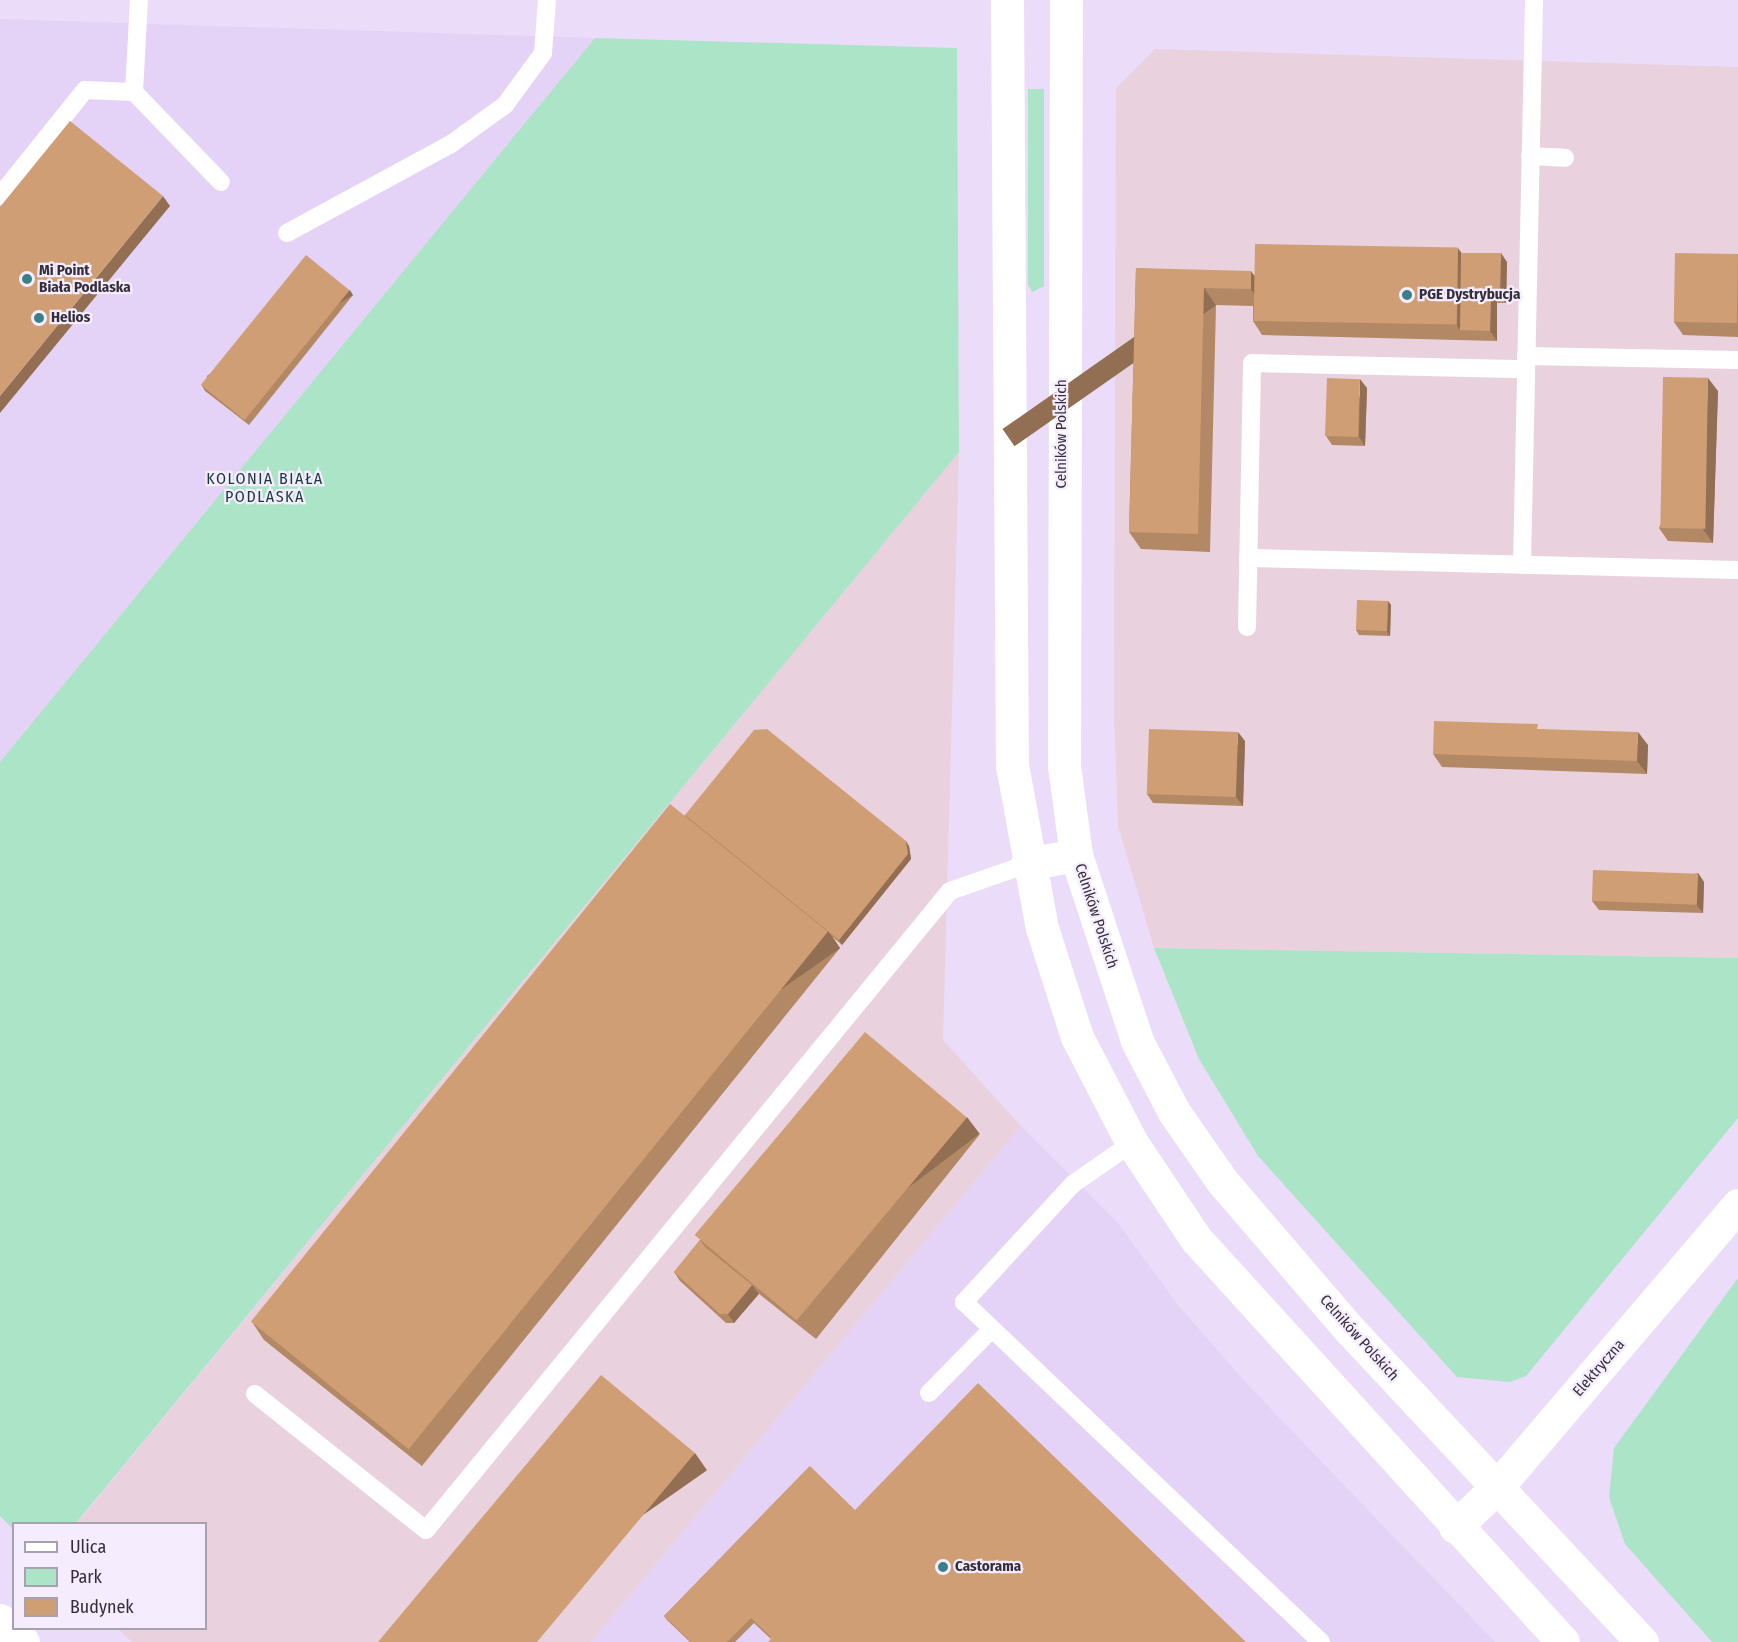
<!DOCTYPE html>
<meta charset="utf-8">
<style>
body{margin:0}
#map{position:relative;width:1738px;height:1642px;overflow:hidden;background:#ebddf9;font-family:"Fira Sans Condensed",sans-serif}
div>[style]{position:absolute}
[style*='--x']{left:calc(var(--x)*1px);top:calc(var(--y)*1px);width:calc(var(--w)*1px);rotate:calc(var(--a)*1deg)}
.built>*{inset:0;background:#e4d3f6}
.industrial>*{inset:0;background:#e9d2de}
.green>*{inset:0;background:#abe4c6}
.lane>*{height:18px;margin:-9px;padding:0 9px;transform-origin:9px;border-radius:9px;background:#fff}
.street>*{height:33px;margin:-16.5px;padding:0 16.5px;transform-origin:16.5px;border-radius:16.5px;background:#fff}
.secondary>*{height:33px;margin:-16.5px;padding:0 16.5px;transform-origin:16.5px;border-radius:16.5px;background:#fff}
.highway>*{height:33px;margin:-16.5px;padding:0 16.5px;transform-origin:16.5px;border-radius:16.5px;background:#fff}
.wall>*{inset:0;background:#b38865}
.shaded-wall>*{inset:0;background:#926f52;transform-origin:0 0}
.building>*{inset:0;background:#d09e75;transform-origin:0 0}
.dots>*{width:16px;height:16px;translate:-50% -50%;box-sizing:border-box;border:3px solid #f5edfe;border-radius:50%}
span{translate:-50% -50%;white-space:nowrap;text-align:center;line-height:1.15;-webkit-text-stroke:4.5px #f5edfe;paint-order:stroke}
.poi-label{font-size:15px;color:#342e39;font-weight:700}
.left{translate:0 -50%;text-align:left}
.street-label{font-size:15px;color:#342e39}
.neighbourhood-label{font-size:16px;color:#17383e;letter-spacing:1.5px}
.legend{position:absolute;left:12px;top:1522px;width:195px;height:108px;box-sizing:border-box;background:#f5edfe;border:2px solid #a8a1af;margin:0;padding:8px 10px;list-style:none;font-size:18px;color:#342e39}
.legend li{display:flex;align-items:center;gap:12px;height:30px}
.legend b{width:30px;border:2px solid #a8a1af}
</style>
<div id="map">
<div class="built">
<div style="clip-path:polygon(0 19px,595px 38px,0 762px)"></div>
<div style="clip-path:polygon(1021px 1126px,1118px 1223px,1178px 1305px,1248px 1385px,1495px 1642px,591px 1642px)"></div>
</div>
<div class="industrial">
<div style="clip-path:polygon(1155px 49px,1738px 67px,1738px 958px,1154px 948px,1118px 826px,1114px 713px,1116px 88px)"></div>
<div style="clip-path:polygon(959px 452px,943px 1040px,1021px 1126px,591px 1642px,132px 1642px,118px 1629px,206px 1628px,206px 1524px,76px 1524px)"></div>
</div>
<div class="green">
<div style="clip-path:polygon(595px 38px,957px 48px,959px 452px,76px 1523px,14px 1524px,13px 1529px,0 1516px,0 762px)"></div>
<div style="clip-path:polygon(1028px 89px,1044px 89px,1044px 286px,1032px 292px,1028px 284px)"></div>
<div style="clip-path:polygon(1154px 948px,1738px 958px,1738px 1118px,1526px 1376px,1510px 1382px,1457px 1377px,1258px 1156px,1199px 1059px)"></div>
<div style="clip-path:polygon(1738px 1278px,1738px 1642px,1712px 1642px,1625px 1544px,1609px 1497px,1614px 1448px)"></div>
</div>
<div class="lane">
<div style="--x:134;--y:92;--w:92;--a:-86.9"></div>
<div style="--x:1530;--y:156;--w:35;--a:3"></div>
<div style="--x:0;--y:196;--w:136;--a:-51.3"></div>
<div style="--x:85;--y:90;--w:49;--a:2.3"></div>
<div style="--x:134;--y:92;--w:125;--a:46"></div>
<div style="--x:287;--y:233;--w:187;--a:-28.5"></div>
<div style="--x:451;--y:144;--w:67;--a:-35.8"></div>
<div style="--x:505;--y:105;--w:64;--a:-53.8"></div>
<div style="--x:543;--y:53;--w:53;--a:-85.7"></div>
<div style="--x:1526;--y:356;--w:212;--a:1.1"></div>
<div style="--x:1248;--y:558;--w:490;--a:1.4"></div>
<div style="--x:1522;--y:565;--w:565;--a:-88.78"></div>
<div style="--x:1247;--y:627;--w:264;--a:-88.9"></div>
<div style="--x:1252;--y:363;--w:274;--a:1.3"></div>
<div style="--x:1132;--y:1143;--w:72;--a:145.2"></div>
<div style="--x:1073;--y:1184;--w:161;--a:132.7"></div>
<div style="--x:964;--y:1302;--w:493;--a:43.6"></div>
<div style="--x:929;--y:1393;--w:90;--a:-45.5"></div>
<div style="--x:255;--y:1394;--w:218;--a:38.5"></div>
<div style="--x:426;--y:1530;--w:826;--a:-50.65"></div>
<div style="--x:950;--y:891;--w:82;--a:-19.3"></div>
</div>
<div class="street">
<div style="--x:1027;--y:864;--w:50;--a:-10.4"></div>
<div style="--x:1455;--y:1527;--w:58;--a:-43.6"></div>
<div style="--x:1497;--y:1487;--w:371;--a:-49.5"></div>
</div>
<div class="secondary">
<div style="--x:1007;--y:0;--w:765;--a:89.63"></div>
<div style="--x:1012;--y:765;--w:166;--a:79.6"></div>
<div style="--x:1042;--y:928;--w:114;--a:72.2"></div>
<div style="--x:1077;--y:1037;--w:119;--a:62.6"></div>
<div style="--x:1132;--y:1143;--w:115;--a:56.3"></div>
<div style="--x:1196;--y:1239;--w:545;--a:47.68"></div>
<div style="--x:1066;--y:0;--w:766;--a:90.15"></div>
<div style="--x:1064;--y:766;--w:90;--a:82.3"></div>
<div style="--x:1076;--y:855;--w:196;--a:71.8"></div>
<div style="--x:1137;--y:1041;--w:80;--a:62.5"></div>
<div style="--x:1174;--y:1112;--w:84;--a:55.2"></div>
<div style="--x:1222;--y:1181;--w:195;--a:49.4"></div>
<div style="--x:1349;--y:1329;--w:429;--a:46.9"></div>
</div>
<div class="highway">
<div style="--x:0;--y:1620;--w:32;--a:44"></div>
</div>
<div class="wall">
<div style="clip-path:polygon(1461px 253px,1507px 262px,1506px 303px,1497px 303px,1497px 341px,1262px 335px,1253px 321px,1253px 306px,1216px 305px,1210px 552px,1141px 549px,1129px 532px,1136px 268px,1254px 275px)"></div>
<div style="clip-path:polygon(1738px 254px,1738px 337px,1683px 335px,1674px 322px)"></div>
<div style="clip-path:polygon(353px 295px,249px 425px,205px 391px,202px 386px)"></div>
<div style="clip-path:polygon(1367px 388px,1365px 446px,1332px 445px,1326px 436px)"></div>
<div style="clip-path:polygon(1718px 391px,1713px 543px,1668px 541px,1659px 528px)"></div>
<div style="clip-path:polygon(1388px 601px,1391px 605px,1390px 636px,1359px 635px,1356px 630px)"></div>
<div style="clip-path:polygon(1541px 729px,1648px 745px,1647px 774px,1442px 767px,1433px 754px)"></div>
<div style="clip-path:polygon(1245px 741px,1243px 806px,1153px 803px,1147px 794px)"></div>
<div style="clip-path:polygon(685px 815px,909px 846px,911px 859px,842px 945px,833px 937px,840px 948px,422px 1466px,264px 1340px,252px 1322px)"></div>
<div style="clip-path:polygon(1698px 873px,1704px 882px,1703px 913px,1599px 910px,1592px 901px)"></div>
<div style="clip-path:polygon(980px 1134px,816px 1339px,758px 1293px,734px 1323px,726px 1323px,680px 1281px,674px 1272px,700px 1240px)"></div>
<div style="clip-path:polygon(810px 1466px,771px 1639px,754px 1623px,735px 1642px,690px 1642px,667px 1620px,664px 1616px)"></div>
</div>
<div class="shaded-wall">
<div style="clip-path:polygon(163px 196px,170px 206px,0 413px,0 396px)"></div>
<div style="clip-path:polygon(1458px 248px,1468px 262px,1460px 330px,1457px 326px)"></div>
<div style="clip-path:polygon(1501px 253px,1507px 262px,1506px 303px,1500px 294px)"></div>
<div style="clip-path:polygon(1251px 271px,1263px 288px,1263px 307px,1251px 289px)"></div>
<div style="left:1204px;top:288px;width:21px;height:246px;rotate:55deg"></div>
<div style="left:350px;top:290px;width:6px;height:167px;rotate:59deg"></div>
<div style="clip-path:polygon(1491px 293px,1497px 303px,1497px 341px,1490px 331px)"></div>
<div style="clip-path:polygon(1708px 378px,1718px 391px,1713px 543px,1703px 529px)"></div>
<div style="clip-path:polygon(1360px 379px,1367px 388px,1365px 446px,1359px 437px)"></div>
<div style="clip-path:polygon(1388px 601px,1391px 605px,1390px 636px,1387px 632px)"></div>
<div style="clip-path:polygon(1238px 732px,1245px 741px,1243px 806px,1236px 797px)"></div>
<div style="clip-path:polygon(1638px 732px,1648px 745px,1647px 774px,1637px 761px)"></div>
<div style="clip-path:polygon(906px 841px,909px 846px,911px 859px,842px 945px,839px 940px)"></div>
<div style="clip-path:polygon(1698px 873px,1704px 882px,1703px 913px,1696px 904px)"></div>
<div style="left:828px;top:931px;width:21px;height:666px;rotate:55deg"></div>
<div style="left:967px;top:1117px;width:21px;height:263px;rotate:53deg"></div>
<div style="clip-path:polygon(752px 1285px,759px 1294px,734px 1323px,728px 1314px)"></div>
<div style="left:695px;top:1453px;width:21px;height:246px;rotate:55deg"></div>
</div>
<div class="building">
<div style="clip-path:polygon(70px 121px,163px 196px,0 396px,0 207px)"></div>
<div style="left:1255px;top:244px;width:203px;height:77px;rotate:1deg"></div>
<div style="clip-path:polygon(1461px 253px,1501px 253px,1500px 294px,1491px 293px,1490px 331px,1460px 330px)"></div>
<div style="left:1675px;top:253px;width:63px;height:69px;rotate:1deg"></div>
<div style="left:306px;top:255px;width:56px;height:167px;rotate:39deg"></div>
<div style="clip-path:polygon(1136px 268px,1251px 271px,1251px 289px,1204px 288px,1198px 534px,1129px 532px)"></div>
<div style="left:1663px;top:377px;width:45px;height:151px;rotate:1deg"></div>
<div style="left:1327px;top:378px;width:33px;height:58px;rotate:2deg"></div>
<div style="left:1357px;top:600px;width:31px;height:30px;rotate:2deg"></div>
<div style="clip-path:polygon(1434px 721px,1538px 724px,1537px 729px,1638px 732px,1637px 761px,1433px 754px)"></div>
<div style="clip-path:polygon(767px 729px,906px 841px,908px 854px,839px 940px,685px 815px,754px 730px)"></div>
<div style="left:1149px;top:729px;width:89px;height:65px;rotate:2deg"></div>
<div style="left:670px;top:804px;width:203px;height:666px;rotate:39deg"></div>
<div style="left:1593px;top:870px;width:105px;height:31px;rotate:2deg"></div>
<div style="left:865px;top:1032px;width:133px;height:265px;rotate:40deg"></div>
<div style="clip-path:polygon(700px 1240px,705px 1247px,752px 1285px,728px 1314px,720px 1314px,674px 1272px)"></div>
<div style="clip-path:polygon(601px 1375px,695px 1453px,537px 1642px,378px 1642px)"></div>
<div style="clip-path:polygon(978px 1383px,1246px 1642px,768px 1642px,772px 1638px,751px 1618px,727px 1642px,691px 1642px,664px 1616px,810px 1466px,855px 1510px)"></div>
</div>
<div class="dots">
<div style="left:27px;top:279px;background:#3a808b"></div>
<div style="left:1407px;top:295px;background:#3a808b"></div>
<div style="left:39px;top:318px;background:#3a808b"></div>
<div style="left:943px;top:1567px;background:#3a808b"></div>
</div>
<div class="poi-label">
<span class="left" style="left:39px;top:279px">Mi Point<br>Biała Podlaska</span>
<span class="left" style="left:1419px;top:295px">PGE Dystrybucja</span>
<span class="left" style="left:51px;top:318px">Helios</span>
<span class="left" style="left:955px;top:1567px">Castorama</span>
</div>
<div class="street-label">
<span style="left:1062px;top:434px;rotate:-90deg">Celników Polskich</span>
<span style="left:1096px;top:916px;rotate:72deg">Celników Polskich</span>
<span style="left:1359px;top:1338px;rotate:48deg">Celników Polskich</span>
<span style="left:1599px;top:1368px;rotate:-49deg">Elektryczna</span>
</div>
<div class="neighbourhood-label">
<span style="left:265px;top:488px">KOLONIA BIAŁA<br>PODLASKA</span>
</div>
<ul class="legend">
<li><b style="height:8px;background:#fff"></b>Ulica</li>
<li><b style="height:16px;background:#abe4c6"></b>Park</li>
<li><b style="height:16px;background:#d09e75"></b>Budynek</li>
</ul>
</div>
